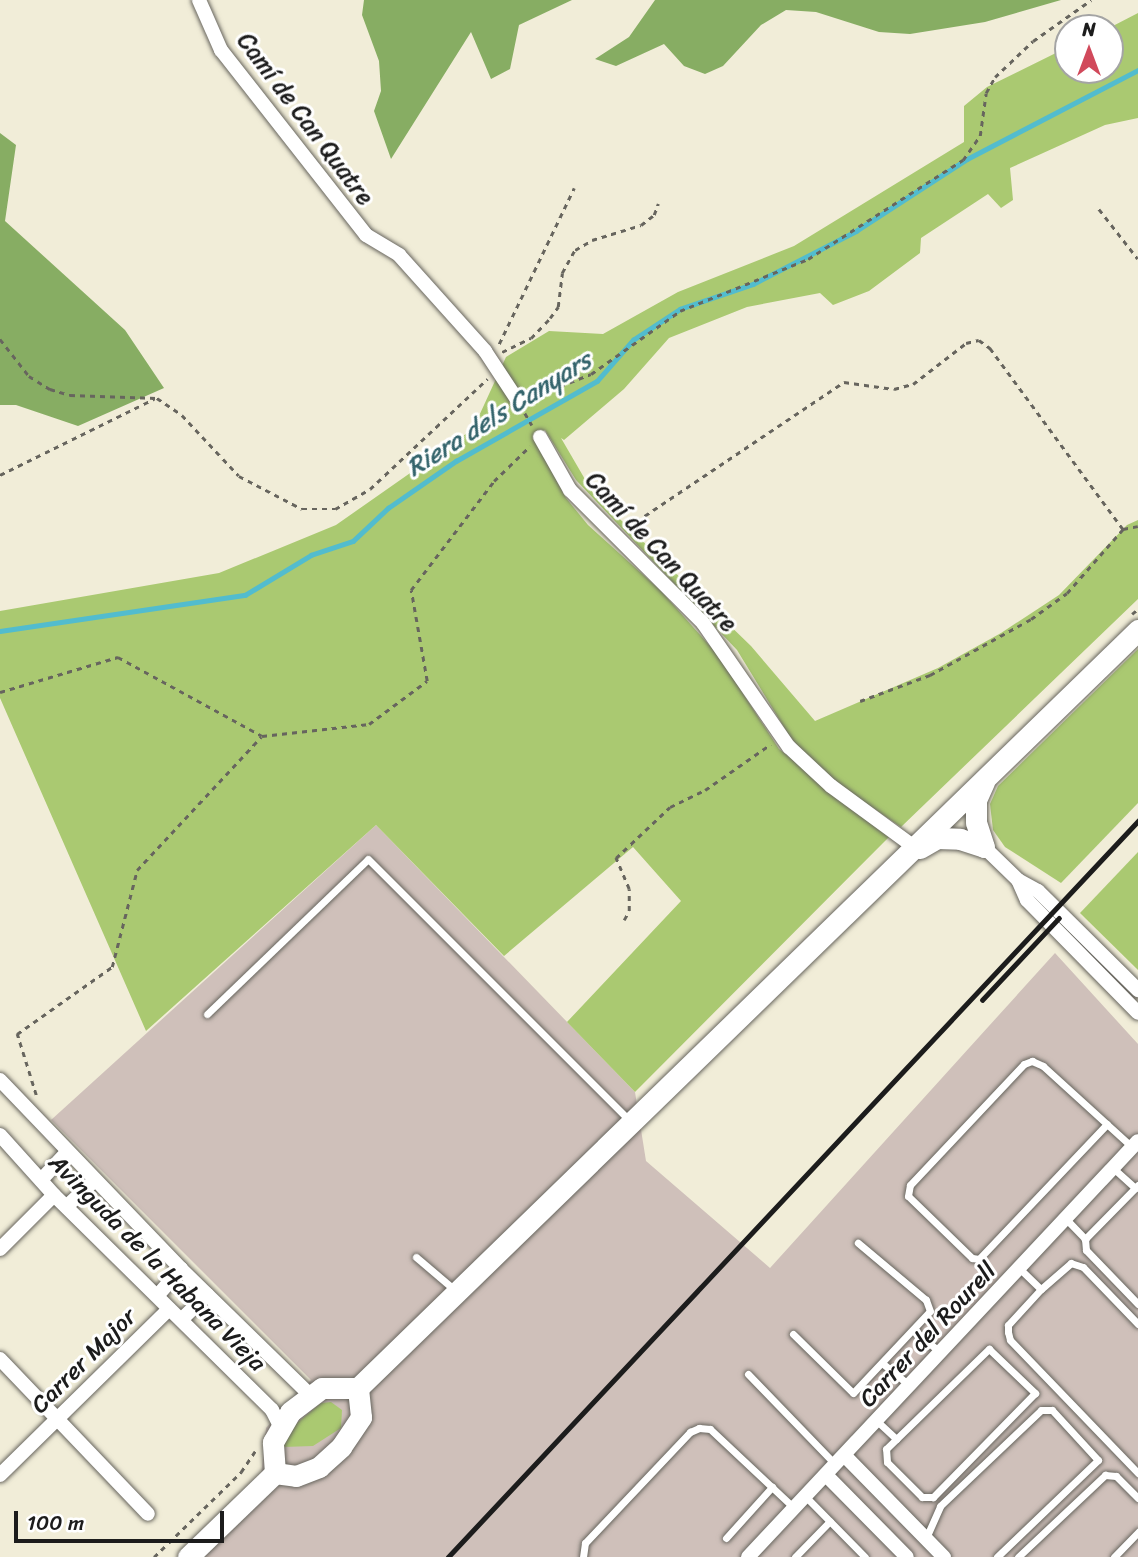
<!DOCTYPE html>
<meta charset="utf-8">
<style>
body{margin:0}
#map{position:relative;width:1138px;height:1557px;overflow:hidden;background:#f1edd8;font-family:Sriracha,sans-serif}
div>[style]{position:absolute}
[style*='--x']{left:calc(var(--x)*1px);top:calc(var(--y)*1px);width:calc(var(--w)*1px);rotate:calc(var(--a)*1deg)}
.industrial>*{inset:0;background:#cfc0ba}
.green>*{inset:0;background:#aac971}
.forest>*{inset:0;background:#87ad63}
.stream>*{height:4.5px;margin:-2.25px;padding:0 2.25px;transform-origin:2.25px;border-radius:2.25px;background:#52bcce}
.path>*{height:2.5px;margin-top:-1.25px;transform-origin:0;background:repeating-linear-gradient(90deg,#67655e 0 5px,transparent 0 10px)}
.roads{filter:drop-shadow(0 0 2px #67655e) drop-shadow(0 0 2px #67655e)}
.lane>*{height:7px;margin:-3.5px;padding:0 3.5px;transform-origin:3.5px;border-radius:3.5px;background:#fff}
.street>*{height:14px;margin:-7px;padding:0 7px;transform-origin:7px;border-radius:7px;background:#fff}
.secondary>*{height:21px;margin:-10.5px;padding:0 10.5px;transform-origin:10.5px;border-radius:10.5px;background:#fff}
.rail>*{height:4.5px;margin:-2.25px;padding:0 2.25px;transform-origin:2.25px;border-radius:2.25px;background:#1c1c1c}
span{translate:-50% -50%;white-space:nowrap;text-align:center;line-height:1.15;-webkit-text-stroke:6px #fff;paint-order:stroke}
.street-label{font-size:24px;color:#1c1c1c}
.water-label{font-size:26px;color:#34646c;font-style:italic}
.north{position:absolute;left:1054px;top:14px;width:70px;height:70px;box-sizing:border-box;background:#fff;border:2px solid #a4a4a4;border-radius:50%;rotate:0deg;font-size:19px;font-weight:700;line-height:28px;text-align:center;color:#1c1c1c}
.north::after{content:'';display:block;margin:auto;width:24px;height:32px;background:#d1495b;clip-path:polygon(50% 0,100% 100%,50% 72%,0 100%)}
.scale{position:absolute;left:14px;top:1511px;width:210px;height:32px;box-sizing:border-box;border:4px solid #1c1c1c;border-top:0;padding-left:9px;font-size:21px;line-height:24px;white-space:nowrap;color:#1c1c1c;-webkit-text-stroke:5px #fff;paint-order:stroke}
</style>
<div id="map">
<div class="industrial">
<div style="clip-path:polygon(376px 825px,635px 1092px,646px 1161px,770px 1268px,1055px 953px,1138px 1044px,1138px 1557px,179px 1557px,261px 1476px,266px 1428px,311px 1380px,51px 1120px)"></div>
</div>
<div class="green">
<div style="clip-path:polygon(1138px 13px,1138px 118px,1105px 125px,1010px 168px,1013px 200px,1001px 208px,988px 194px,921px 238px,920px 253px,869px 291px,833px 305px,820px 293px,747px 307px,669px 338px,624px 389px,564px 440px,561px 438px,593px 493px,751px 646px,815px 721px,938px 668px,1001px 633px,1059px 595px,1127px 525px,1138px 520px,1138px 599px,901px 827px,826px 776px,790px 737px,737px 650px,576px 480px,545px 430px,533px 437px,566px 498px,588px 525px,661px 591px,718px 655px,779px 749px,890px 836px,635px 1092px,567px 1022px,681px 901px,633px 847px,504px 956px,376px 825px,146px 1031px,0 698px,0 611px,219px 573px,336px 525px,473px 429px,506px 357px,549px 331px,603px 334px,678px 292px,794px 246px,964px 142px,964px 106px,987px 87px,1068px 47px,1068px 70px,1110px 70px,1109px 28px)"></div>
<div style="clip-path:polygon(1138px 649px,1138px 803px,1061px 883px,1005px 847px,993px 830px,990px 804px,998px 786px)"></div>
<div style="clip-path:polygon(1138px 852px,1138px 970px,1080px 913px)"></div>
<div style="clip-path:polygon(331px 1402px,342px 1410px,341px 1428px,313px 1446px,283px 1447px,291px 1428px,321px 1403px)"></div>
</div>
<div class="forest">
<div style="clip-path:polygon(364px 0,572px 0,519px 25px,510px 69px,491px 79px,471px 32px,391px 159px,374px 111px,381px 91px,379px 61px,362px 15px)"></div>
<div style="clip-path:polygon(655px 0,1061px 0,985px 22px,910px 34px,879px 32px,816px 12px,786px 10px,761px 25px,723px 66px,705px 74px,684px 66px,664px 44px,616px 66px,595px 59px,629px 37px)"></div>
<div style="clip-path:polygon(0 133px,16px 145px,5px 221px,125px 330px,164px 388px,78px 426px,16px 405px,0 405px)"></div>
</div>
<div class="stream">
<div style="--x:0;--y:631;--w:248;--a:-8.4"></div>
<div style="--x:245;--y:595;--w:77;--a:-31.2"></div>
<div style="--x:311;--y:555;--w:44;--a:-18.4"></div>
<div style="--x:353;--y:541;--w:48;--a:-43.3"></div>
<div style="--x:388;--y:508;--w:83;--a:-34.7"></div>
<div style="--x:456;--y:461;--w:162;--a:-29.6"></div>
<div style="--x:597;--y:381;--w:55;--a:-48.7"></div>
<div style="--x:633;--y:340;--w:56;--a:-33.4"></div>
<div style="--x:680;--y:309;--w:77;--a:-18.9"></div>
<div style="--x:753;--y:284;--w:116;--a:-27.2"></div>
<div style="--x:856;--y:231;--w:132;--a:-33"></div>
<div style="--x:967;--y:159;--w:193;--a:-27.5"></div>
</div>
<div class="path">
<div style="--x:1099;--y:209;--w:63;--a:52"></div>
<div style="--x:0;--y:339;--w:47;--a:51.9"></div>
<div style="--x:29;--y:376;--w:25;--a:32"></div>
<div style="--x:50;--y:389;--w:21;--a:17"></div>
<div style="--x:70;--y:395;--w:87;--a:2"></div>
<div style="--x:157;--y:398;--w:30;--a:34"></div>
<div style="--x:182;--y:415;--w:83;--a:46.9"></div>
<div style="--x:239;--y:476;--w:71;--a:27.6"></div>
<div style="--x:302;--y:509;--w:33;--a:0"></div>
<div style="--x:335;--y:509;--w:40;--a:-29.7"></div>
<div style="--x:370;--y:489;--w:161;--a:-43.2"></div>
<div style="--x:499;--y:344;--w:173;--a:-64.3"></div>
<div style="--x:502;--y:352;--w:32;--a:-26"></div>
<div style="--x:531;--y:338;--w:28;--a:-46"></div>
<div style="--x:550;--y:318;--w:14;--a:-54"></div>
<div style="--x:558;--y:307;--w:34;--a:-83"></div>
<div style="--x:562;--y:273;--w:26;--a:-61"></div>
<div style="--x:575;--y:250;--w:20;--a:-30"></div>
<div style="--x:592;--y:240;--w:51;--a:-17"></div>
<div style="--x:641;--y:225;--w:16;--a:-38"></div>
<div style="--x:654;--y:215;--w:12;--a:-70"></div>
<div style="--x:532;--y:397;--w:63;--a:-21.3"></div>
<div style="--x:591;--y:374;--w:109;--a:-35.3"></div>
<div style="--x:680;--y:311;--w:138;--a:-22.1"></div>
<div style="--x:808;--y:259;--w:184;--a:-32.6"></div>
<div style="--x:963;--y:160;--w:29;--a:-55"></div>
<div style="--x:980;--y:136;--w:43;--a:-82.1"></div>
<div style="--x:986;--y:93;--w:18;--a:-61"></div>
<div style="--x:995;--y:77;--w:52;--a:-43.5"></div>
<div style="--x:1033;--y:41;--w:71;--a:-35.3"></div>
<div style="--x:525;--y:413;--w:14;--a:60"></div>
<div style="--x:0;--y:475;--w:172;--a:-26.3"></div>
<div style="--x:628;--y:527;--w:260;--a:-33.9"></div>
<div style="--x:844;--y:382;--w:50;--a:8"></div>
<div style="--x:894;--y:389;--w:20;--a:-15"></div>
<div style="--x:913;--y:384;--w:67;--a:-37.7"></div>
<div style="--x:966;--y:343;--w:13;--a:-13"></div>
<div style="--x:979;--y:340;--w:14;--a:36"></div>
<div style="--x:990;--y:348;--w:225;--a:53.7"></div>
<div style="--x:1132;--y:614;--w:8;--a:-40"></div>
<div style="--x:0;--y:692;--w:123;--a:-16.5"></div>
<div style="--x:118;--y:657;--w:164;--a:28.7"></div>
<div style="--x:262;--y:736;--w:108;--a:-6.4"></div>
<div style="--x:369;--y:724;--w:72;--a:-36.6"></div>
<div style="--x:427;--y:681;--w:92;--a:-100"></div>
<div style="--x:411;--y:590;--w:137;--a:-52.7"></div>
<div style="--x:494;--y:481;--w:50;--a:-44.2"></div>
<div style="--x:860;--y:701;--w:75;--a:-20.4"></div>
<div style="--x:930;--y:675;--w:115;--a:-29"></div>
<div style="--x:1031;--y:619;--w:44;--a:-35.8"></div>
<div style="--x:1067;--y:593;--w:85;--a:-48.8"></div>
<div style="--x:1123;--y:529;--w:15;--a:-11"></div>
<div style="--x:624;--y:920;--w:10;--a:-61"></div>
<div style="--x:629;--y:911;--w:22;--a:-90"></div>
<div style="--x:629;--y:889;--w:34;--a:-113"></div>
<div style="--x:616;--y:858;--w:74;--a:-43.4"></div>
<div style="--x:670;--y:807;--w:39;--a:-26"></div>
<div style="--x:705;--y:790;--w:80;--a:-34.9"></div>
<div style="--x:36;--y:1095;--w:64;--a:-107.3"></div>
<div style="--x:17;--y:1034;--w:116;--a:-35.2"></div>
<div style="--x:112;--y:967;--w:100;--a:-75.5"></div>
<div style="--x:137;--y:870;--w:182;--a:-47"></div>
<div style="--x:154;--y:1557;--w:122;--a:-44.3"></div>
<div style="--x:241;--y:1472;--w:25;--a:-56"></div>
</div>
<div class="roads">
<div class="lane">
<div style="--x:207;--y:1014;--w:223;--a:-43.9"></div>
<div style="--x:368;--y:859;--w:371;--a:45"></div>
<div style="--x:1107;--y:1124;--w:186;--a:133.5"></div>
<div style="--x:979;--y:1259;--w:7;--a:-172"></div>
<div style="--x:972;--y:1258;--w:89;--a:-135.9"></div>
<div style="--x:908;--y:1196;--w:11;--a:-80"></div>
<div style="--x:910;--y:1185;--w:166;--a:-46.7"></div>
<div style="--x:1024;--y:1064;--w:9;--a:-21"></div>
<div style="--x:1032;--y:1061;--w:12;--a:24"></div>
<div style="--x:1043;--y:1066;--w:120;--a:42.3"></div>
<div style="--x:1113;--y:1168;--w:30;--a:42"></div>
<div style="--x:1138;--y:1185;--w:76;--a:134.5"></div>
<div style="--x:1085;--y:1239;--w:11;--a:85"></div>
<div style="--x:1086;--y:1250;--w:75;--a:46.1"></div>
<div style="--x:1066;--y:1219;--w:28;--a:46"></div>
<div style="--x:416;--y:1257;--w:52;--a:40.4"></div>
<div style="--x:1020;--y:1269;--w:29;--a:44"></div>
<div style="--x:1138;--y:1324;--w:79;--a:-134"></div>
<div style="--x:1083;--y:1267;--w:13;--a:-162"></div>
<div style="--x:1071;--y:1263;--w:40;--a:139"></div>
<div style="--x:1041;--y:1289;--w:49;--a:132.5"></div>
<div style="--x:1008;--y:1325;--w:7;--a:90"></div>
<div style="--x:1008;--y:1332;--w:8;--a:76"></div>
<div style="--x:1010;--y:1340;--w:185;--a:46.1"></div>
<div style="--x:913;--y:1330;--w:36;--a:39"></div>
<div style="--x:793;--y:1334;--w:84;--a:44.5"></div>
<div style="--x:853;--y:1393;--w:112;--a:-46.8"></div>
<div style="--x:930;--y:1311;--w:12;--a:-110"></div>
<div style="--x:926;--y:1300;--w:89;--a:-140"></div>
<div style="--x:989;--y:1349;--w:64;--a:43.7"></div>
<div style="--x:1035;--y:1393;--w:146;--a:134.4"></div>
<div style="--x:933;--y:1497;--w:11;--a:180"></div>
<div style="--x:922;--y:1497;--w:49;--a:-135"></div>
<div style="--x:887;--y:1462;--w:13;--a:-94"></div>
<div style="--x:886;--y:1449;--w:144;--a:-44.2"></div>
<div style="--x:882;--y:1363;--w:36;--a:39"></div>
<div style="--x:748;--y:1374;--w:127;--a:46"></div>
<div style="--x:878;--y:1422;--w:25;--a:43"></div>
<div style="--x:806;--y:1497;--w:84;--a:45.5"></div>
<div style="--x:726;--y:1538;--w:69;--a:-48"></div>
<div style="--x:926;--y:1538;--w:35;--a:-66"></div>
<div style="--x:940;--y:1506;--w:139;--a:-43.5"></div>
<div style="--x:1041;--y:1410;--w:11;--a:0"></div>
<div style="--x:1052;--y:1410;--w:68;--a:47.4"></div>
<div style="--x:1098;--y:1460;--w:140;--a:136.2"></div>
<div style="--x:583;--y:1557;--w:14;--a:-82"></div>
<div style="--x:585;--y:1543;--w:153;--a:-46.6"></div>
<div style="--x:690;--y:1432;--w:10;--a:-24"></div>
<div style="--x:699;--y:1428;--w:11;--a:5"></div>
<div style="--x:710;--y:1429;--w:115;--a:43.2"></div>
<div style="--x:795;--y:1557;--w:50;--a:-45.8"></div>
<div style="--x:1018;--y:1557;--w:120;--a:-43.3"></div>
<div style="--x:1105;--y:1475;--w:11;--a:5"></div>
<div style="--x:1116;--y:1476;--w:31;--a:45"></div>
<div style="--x:1114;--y:1557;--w:35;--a:-46"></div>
</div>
<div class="street">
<div style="--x:199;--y:0;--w:55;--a:66.3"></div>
<div style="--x:221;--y:50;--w:235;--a:51.9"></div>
<div style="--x:366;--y:235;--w:39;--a:31"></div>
<div style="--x:399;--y:255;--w:129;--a:48.1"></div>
<div style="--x:485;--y:351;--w:60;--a:56.6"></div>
<div style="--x:540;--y:437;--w:61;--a:60.5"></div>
<div style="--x:570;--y:490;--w:188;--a:45"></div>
<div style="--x:703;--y:623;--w:151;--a:55.3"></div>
<div style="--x:789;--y:747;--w:57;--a:42.9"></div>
<div style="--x:831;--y:786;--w:103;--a:36.3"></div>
<div style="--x:984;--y:847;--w:47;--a:44.1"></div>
<div style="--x:1018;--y:880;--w:23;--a:29"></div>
<div style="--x:1038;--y:891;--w:141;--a:44.7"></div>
<div style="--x:1018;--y:880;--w:22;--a:66"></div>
<div style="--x:1027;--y:900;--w:158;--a:45.5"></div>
<div style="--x:0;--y:1080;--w:262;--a:46.2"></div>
<div style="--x:181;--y:1269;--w:180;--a:44.3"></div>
<div style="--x:0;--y:1135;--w:81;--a:48"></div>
<div style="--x:54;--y:1195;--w:306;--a:44.6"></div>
<div style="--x:272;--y:1410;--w:16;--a:63"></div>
<div style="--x:41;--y:1180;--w:37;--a:-47"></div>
<div style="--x:67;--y:1206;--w:38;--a:-43"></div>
<div style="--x:0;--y:1249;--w:76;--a:-45"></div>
<div style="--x:158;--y:1295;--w:35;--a:-49"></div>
<div style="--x:182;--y:1319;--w:35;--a:-44"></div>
<div style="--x:0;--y:1359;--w:214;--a:46.3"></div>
<div style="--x:846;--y:1457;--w:140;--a:45.6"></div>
<div style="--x:0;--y:1475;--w:237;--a:-44.5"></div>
<div style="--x:826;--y:1475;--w:115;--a:45.4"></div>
<div style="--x:748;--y:1557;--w:570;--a:-46.85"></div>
</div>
<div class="secondary">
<div style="--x:984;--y:847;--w:26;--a:-108"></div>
<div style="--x:976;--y:822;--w:22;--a:-90"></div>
<div style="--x:976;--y:800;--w:20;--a:-66"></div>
<div style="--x:920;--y:848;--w:20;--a:-30"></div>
<div style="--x:937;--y:838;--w:23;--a:2"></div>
<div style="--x:960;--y:839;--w:25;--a:18"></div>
<div style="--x:358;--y:1388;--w:1088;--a:-44.18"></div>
<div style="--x:275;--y:1473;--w:31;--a:-94"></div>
<div style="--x:273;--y:1442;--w:34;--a:-60"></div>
<div style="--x:290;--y:1412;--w:40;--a:-37"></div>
<div style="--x:322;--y:1388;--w:36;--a:0"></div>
<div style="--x:275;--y:1473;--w:21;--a:8"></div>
<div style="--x:296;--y:1476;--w:25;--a:-21"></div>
<div style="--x:319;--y:1467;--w:30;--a:-42"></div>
<div style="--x:341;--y:1447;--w:36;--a:-56"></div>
<div style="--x:361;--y:1417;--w:29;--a:-96"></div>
<div style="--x:188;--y:1557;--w:121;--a:-44"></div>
</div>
</div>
<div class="rail">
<div style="--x:982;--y:1000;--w:112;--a:-46.8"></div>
<div style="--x:448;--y:1557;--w:1009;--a:-46.85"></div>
</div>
<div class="street-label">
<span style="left:305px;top:119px;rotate:53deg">Camí de Can Quatre</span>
<span style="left:661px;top:552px;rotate:47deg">Camí de Can Quatre</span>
<span style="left:157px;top:1263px;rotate:45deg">Avinguda de la Habana Vieja</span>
<span style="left:928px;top:1335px;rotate:-47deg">Carrer del Rourell</span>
<span style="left:84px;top:1361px;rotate:-45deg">Carrer Major</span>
</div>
<div class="water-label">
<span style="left:499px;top:414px;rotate:-32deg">Riera dels Canyars</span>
</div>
<div class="north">N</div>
<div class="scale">100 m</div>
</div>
